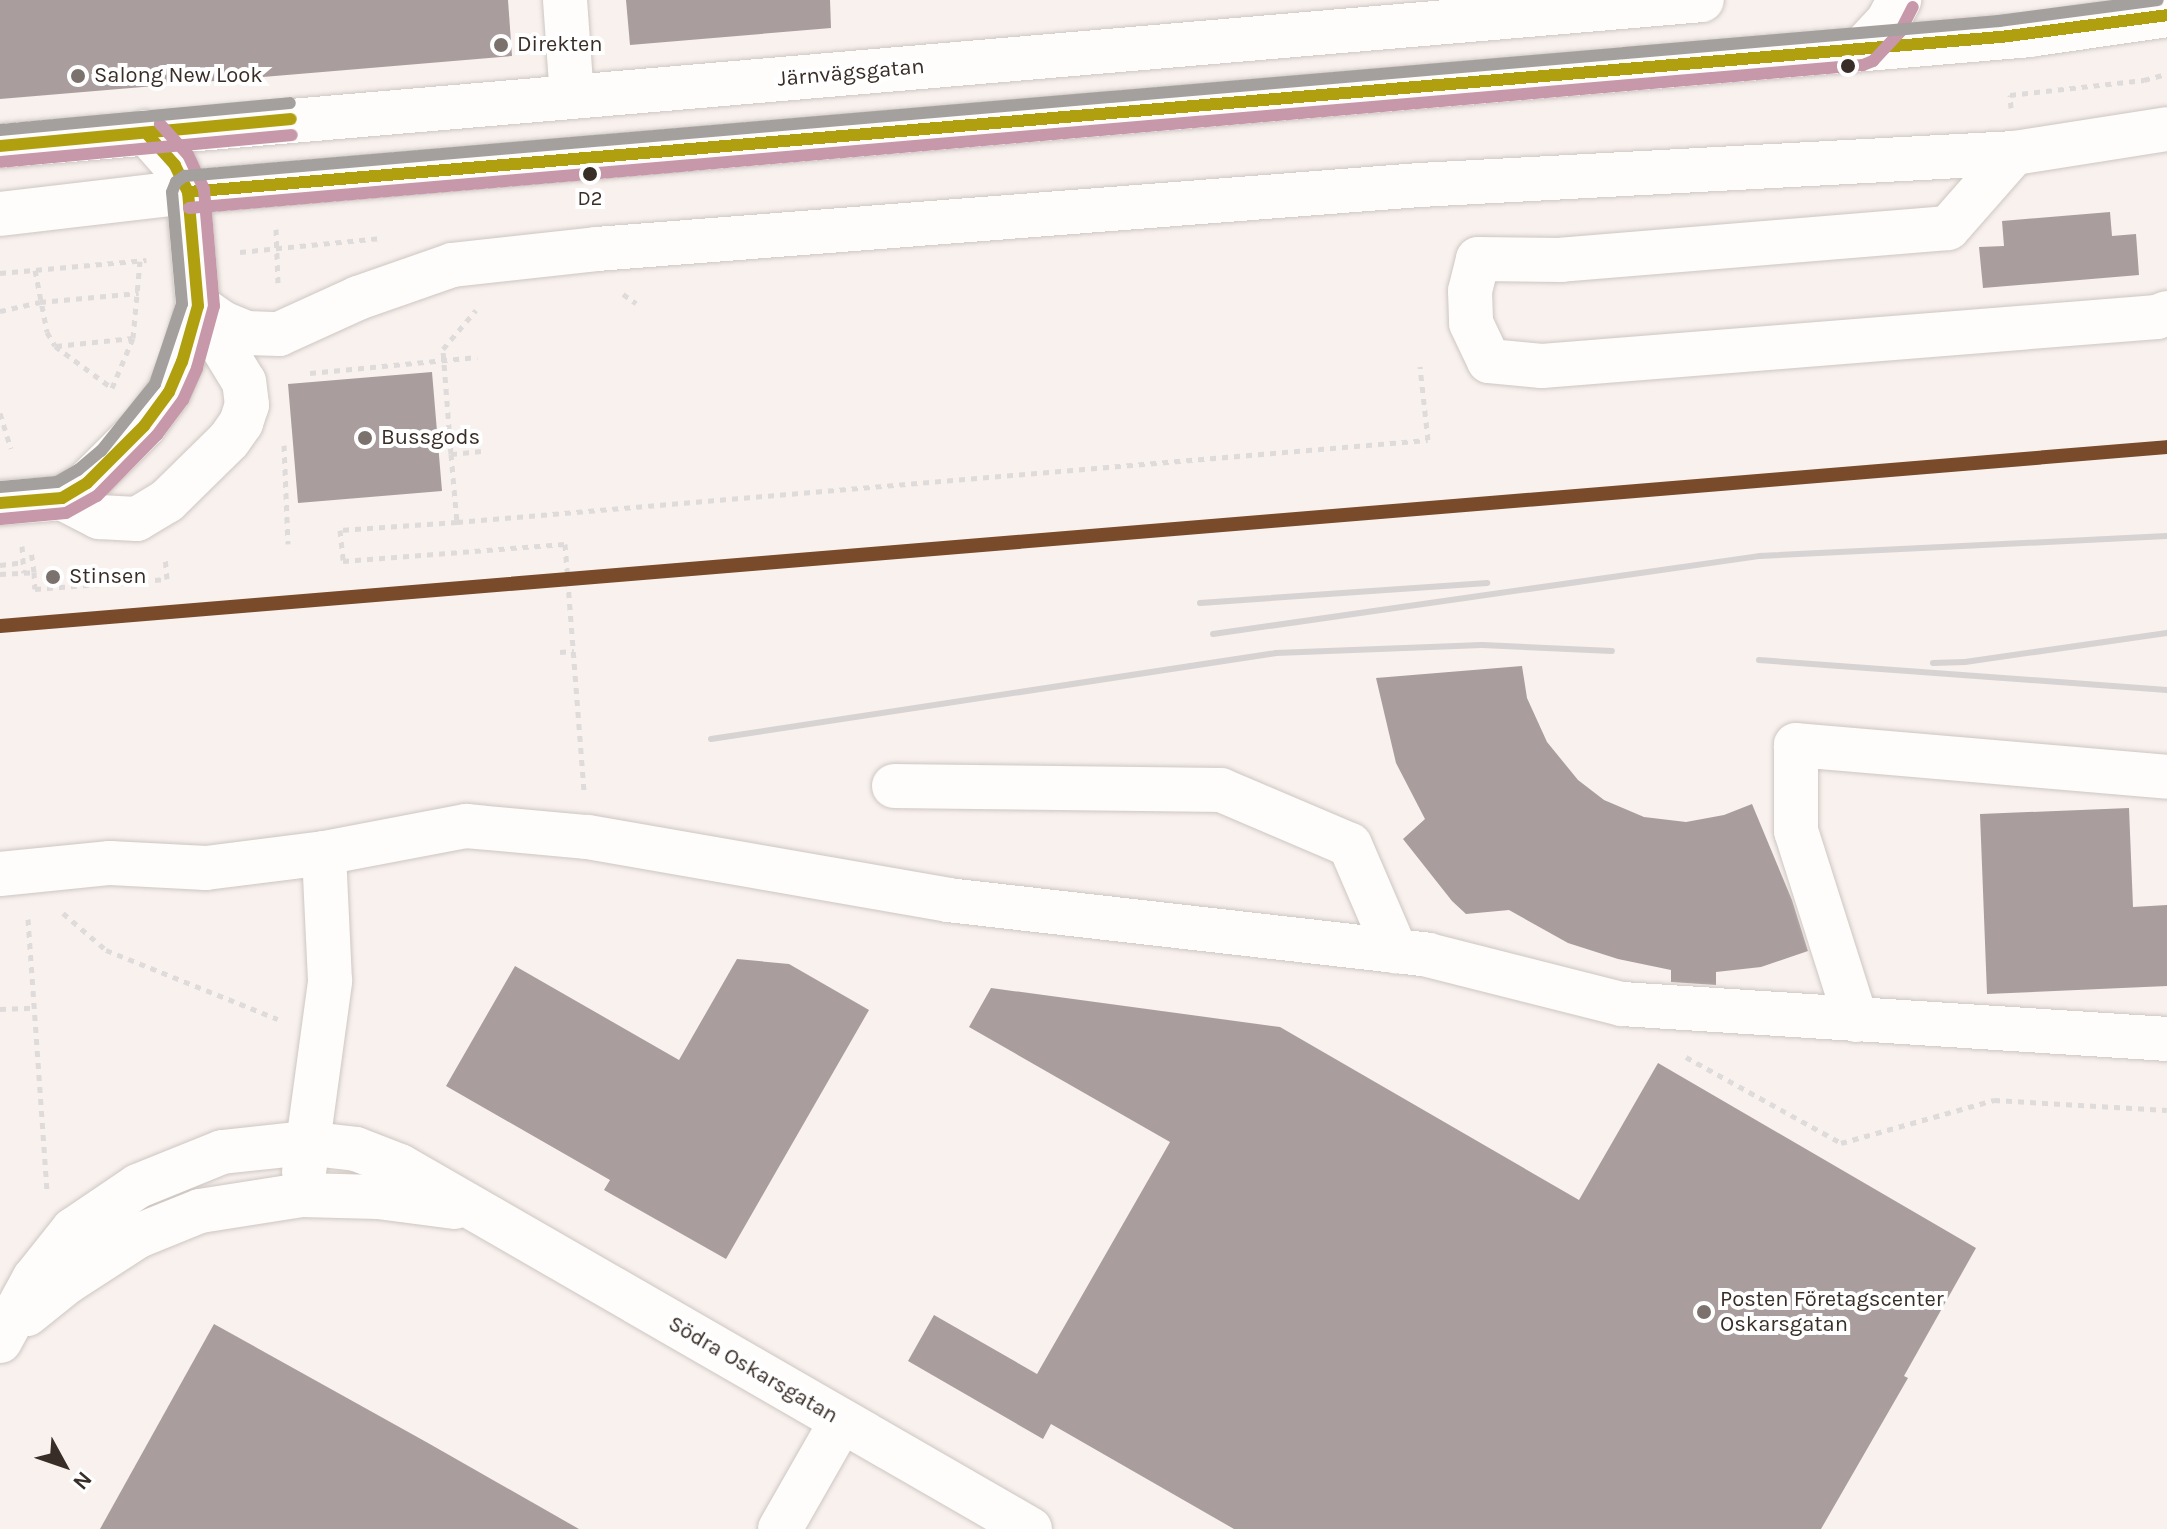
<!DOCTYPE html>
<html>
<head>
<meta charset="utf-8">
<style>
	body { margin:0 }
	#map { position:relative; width:2167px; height:1529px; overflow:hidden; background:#f8f1ee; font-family:Karla,sans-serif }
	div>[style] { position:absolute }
	.building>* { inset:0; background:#a99e9d }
	.path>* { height:5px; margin-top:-2.5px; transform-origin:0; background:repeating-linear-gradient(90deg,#dedbda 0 6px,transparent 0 12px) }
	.roads { filter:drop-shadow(0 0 2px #cec6c1) drop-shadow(0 0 2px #cec6c1) }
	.minor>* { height:44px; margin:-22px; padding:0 22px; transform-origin:22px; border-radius:22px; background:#fefdfc }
	.major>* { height:44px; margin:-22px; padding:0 22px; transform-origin:22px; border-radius:22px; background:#fefdfc }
	.rail>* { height:6px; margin:-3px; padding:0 3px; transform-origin:3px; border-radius:3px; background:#d6d3d2 }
	.bus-1>* { height:12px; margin:-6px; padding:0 6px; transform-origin:6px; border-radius:6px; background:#b0a010 }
	.bus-2>* { height:12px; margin:-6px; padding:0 6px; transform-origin:6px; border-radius:6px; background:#c798aa }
	.bus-3>* { height:12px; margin:-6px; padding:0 6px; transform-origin:6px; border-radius:6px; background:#a3a09e }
	.rail-1>* { height:14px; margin:-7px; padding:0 7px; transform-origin:7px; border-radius:7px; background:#7a4b2a }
	.dots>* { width:22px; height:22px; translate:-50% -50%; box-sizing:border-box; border:4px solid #fff; border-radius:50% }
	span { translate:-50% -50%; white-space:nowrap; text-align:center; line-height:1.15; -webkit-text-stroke:8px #fff; paint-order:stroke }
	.bus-label { font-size:20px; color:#392d27 }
	.poi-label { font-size:22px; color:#392d27 }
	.left { translate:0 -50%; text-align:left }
	.street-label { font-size:22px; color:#392d27 }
	.north { position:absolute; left:24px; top:1425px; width:80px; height:80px; -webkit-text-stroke:6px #fff; paint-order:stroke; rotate:130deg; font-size:22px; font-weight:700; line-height:32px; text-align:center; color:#392d27 }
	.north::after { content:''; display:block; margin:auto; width:28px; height:36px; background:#392d27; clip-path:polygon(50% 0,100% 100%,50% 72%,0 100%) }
</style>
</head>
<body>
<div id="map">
	<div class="building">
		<div style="clip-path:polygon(0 0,508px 0,512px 56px,0 99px)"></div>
		<div style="clip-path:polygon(626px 0,830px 0,831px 28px,630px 45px)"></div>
		<div style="clip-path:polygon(2110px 212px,2112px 236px,2136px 234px,2139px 275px,1983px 288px,1979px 247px,2004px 246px,2002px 221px)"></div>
		<div style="clip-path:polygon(432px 372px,442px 491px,298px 503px,288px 384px)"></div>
		<div style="clip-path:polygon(1522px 666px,1527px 698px,1547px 742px,1578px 780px,1604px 800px,1644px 817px,1686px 822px,1724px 815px,1752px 804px,1792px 900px,1808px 951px,1761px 967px,1716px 972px,1716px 985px,1671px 982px,1671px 970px,1618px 959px,1568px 943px,1509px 910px,1466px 914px,1452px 901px,1403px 839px,1425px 819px,1396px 763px,1376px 678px)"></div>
		<div style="clip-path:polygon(2129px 808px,2133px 907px,2167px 905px,2167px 986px,1987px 994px,1980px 814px)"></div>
		<div style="clip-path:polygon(737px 959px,789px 964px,869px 1010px,726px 1259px,604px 1190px,610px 1180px,446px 1086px,515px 966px,679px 1060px)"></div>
		<div style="clip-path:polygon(991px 988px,1280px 1027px,1579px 1200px,1658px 1063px,1976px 1248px,1904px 1376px,1908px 1378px,1821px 1529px,1234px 1529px,1051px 1424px,1043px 1439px,908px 1361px,934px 1315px,1037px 1374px,1170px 1142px,969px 1027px)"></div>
		<div style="clip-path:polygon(214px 1324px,428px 1443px,579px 1529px,100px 1529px)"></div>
	</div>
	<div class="path">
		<div style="left:2011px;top:108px;width:13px;rotate:-94deg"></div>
		<div style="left:2010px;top:95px;width:135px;rotate:-6.4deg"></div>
		<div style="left:2144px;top:80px;width:24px;rotate:-15deg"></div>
		<div style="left:276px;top:229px;width:54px;rotate:87.9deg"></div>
		<div style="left:240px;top:252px;width:142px;rotate:-5.7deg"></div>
		<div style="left:35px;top:270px;width:63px;rotate:79deg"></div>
		<div style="left:47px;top:332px;width:16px;rotate:60deg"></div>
		<div style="left:55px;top:346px;width:71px;rotate:36.4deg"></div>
		<div style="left:112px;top:388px;width:54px;rotate:-67.2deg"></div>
		<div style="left:133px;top:338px;width:77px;rotate:-84.8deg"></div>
		<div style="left:0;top:273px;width:147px;rotate:-5.1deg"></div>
		<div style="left:623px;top:294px;width:16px;rotate:35deg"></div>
		<div style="left:0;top:311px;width:41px;rotate:-12.7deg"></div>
		<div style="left:40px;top:302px;width:99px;rotate:-5.2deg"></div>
		<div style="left:56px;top:346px;width:77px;rotate:-5.9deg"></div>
		<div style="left:310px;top:373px;width:168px;rotate:-5.5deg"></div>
		<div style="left:0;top:413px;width:37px;rotate:73deg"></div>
		<div style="left:284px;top:445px;width:99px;rotate:87.7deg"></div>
		<div style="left:481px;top:451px;width:30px;rotate:174deg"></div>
		<div style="left:451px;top:454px;width:68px;rotate:85deg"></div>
		<div style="left:457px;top:522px;width:117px;rotate:176.1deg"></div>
		<div style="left:340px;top:530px;width:31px;rotate:84deg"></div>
		<div style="left:343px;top:561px;width:223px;rotate:-4.4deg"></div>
		<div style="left:565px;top:544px;width:249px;rotate:85.6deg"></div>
		<div style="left:451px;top:454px;width:105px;rotate:-94.4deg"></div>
		<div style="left:443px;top:349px;width:51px;rotate:-49.8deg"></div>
		<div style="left:457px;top:522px;width:974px;rotate:-4.83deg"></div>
		<div style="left:1428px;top:440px;width:74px;rotate:-96.2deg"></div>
		<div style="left:22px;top:546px;width:27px;rotate:86deg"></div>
		<div style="left:0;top:565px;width:23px;rotate:-7deg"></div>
		<div style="left:34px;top:572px;width:17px;rotate:87deg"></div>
		<div style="left:35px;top:589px;width:132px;rotate:-4.3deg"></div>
		<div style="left:167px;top:579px;width:22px;rotate:-95deg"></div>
		<div style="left:0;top:574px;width:34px;rotate:-3deg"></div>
		<div style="left:34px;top:572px;width:21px;rotate:-98deg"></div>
		<div style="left:560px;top:652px;width:14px;rotate:-4deg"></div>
		<div style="left:63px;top:913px;width:57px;rotate:40.7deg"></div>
		<div style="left:106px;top:950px;width:185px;rotate:21.9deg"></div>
		<div style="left:28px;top:919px;width:274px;rotate:86deg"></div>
		<div style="left:0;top:1009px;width:34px;rotate:-2deg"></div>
		<div style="left:1686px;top:1057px;width:177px;rotate:29deg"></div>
		<div style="left:1841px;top:1143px;width:159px;rotate:-15.7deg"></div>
		<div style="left:1994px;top:1100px;width:173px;rotate:3.3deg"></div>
	</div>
	<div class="roads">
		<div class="minor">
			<div style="left:565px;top:0;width:97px;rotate:85.9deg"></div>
			<div style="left:1862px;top:49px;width:38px;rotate:-47deg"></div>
			<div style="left:1888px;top:21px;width:24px;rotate:-62deg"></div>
			<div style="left:2014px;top:153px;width:100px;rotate:131.3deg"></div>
			<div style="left:1948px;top:228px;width:388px;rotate:175.3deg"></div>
			<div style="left:1561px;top:260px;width:83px;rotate:-179.3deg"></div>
			<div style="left:1478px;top:259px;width:33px;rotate:104deg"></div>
			<div style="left:1470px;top:291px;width:32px;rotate:88deg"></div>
			<div style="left:1471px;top:323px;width:42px;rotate:64.7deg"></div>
			<div style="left:1489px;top:361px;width:53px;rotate:5.4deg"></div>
			<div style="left:1542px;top:366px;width:617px;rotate:-4.56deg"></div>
			<div style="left:2157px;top:317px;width:11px;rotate:-22deg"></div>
			<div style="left:198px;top:306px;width:29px;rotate:35deg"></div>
			<div style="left:222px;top:323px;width:27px;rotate:22deg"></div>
			<div style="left:247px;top:333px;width:32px;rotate:2deg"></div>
			<div style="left:279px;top:334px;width:87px;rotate:-24.5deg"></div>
			<div style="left:358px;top:298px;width:100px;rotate:-19.3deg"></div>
			<div style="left:452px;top:265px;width:146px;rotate:-6.3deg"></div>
			<div style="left:597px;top:249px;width:825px;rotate:-4.45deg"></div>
			<div style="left:1420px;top:185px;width:595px;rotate:-3.08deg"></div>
			<div style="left:2014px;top:153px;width:155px;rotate:-8.9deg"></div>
			<div style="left:62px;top:498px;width:42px;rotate:27.2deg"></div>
			<div style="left:99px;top:517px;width:38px;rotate:3deg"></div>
			<div style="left:137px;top:519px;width:35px;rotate:-31deg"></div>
			<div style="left:167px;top:501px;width:87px;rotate:-44.5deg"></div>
			<div style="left:229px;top:440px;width:21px;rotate:-55deg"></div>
			<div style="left:241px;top:423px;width:19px;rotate:-72deg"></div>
			<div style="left:247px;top:405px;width:23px;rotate:-97deg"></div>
			<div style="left:244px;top:382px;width:84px;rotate:-121.4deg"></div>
			<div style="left:0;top:503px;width:62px;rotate:-4.6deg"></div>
			<div style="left:62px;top:498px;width:29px;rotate:-31deg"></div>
			<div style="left:87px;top:483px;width:81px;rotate:-45deg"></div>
			<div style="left:144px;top:426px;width:42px;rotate:-53.7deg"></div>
			<div style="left:169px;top:392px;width:33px;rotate:-67deg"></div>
			<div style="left:182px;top:362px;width:58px;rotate:-74.1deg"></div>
			<div style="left:198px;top:306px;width:114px;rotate:-95deg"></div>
			<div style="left:188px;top:192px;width:30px;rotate:-116deg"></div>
			<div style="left:175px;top:165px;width:44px;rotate:-131.3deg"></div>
			<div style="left:894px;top:786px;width:327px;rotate:0.7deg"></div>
			<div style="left:1221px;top:790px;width:140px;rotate:23.1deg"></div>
			<div style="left:1350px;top:845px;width:116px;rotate:66.7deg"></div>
			<div style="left:0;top:874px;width:111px;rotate:-5.7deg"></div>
			<div style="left:110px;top:863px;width:96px;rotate:3deg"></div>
			<div style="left:206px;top:868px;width:119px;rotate:-7.2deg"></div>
			<div style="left:324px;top:853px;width:145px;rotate:-10.8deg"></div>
			<div style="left:466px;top:826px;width:122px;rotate:5.2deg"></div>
			<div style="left:588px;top:837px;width:365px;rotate:9.9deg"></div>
			<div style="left:948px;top:900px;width:483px;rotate:6.5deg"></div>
			<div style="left:1428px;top:955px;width:200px;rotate:14.2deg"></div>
			<div style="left:1622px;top:1004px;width:546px;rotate:3.67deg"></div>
			<div style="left:1856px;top:1020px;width:198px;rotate:-107.6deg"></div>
			<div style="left:1796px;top:831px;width:86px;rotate:-90deg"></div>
			<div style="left:1796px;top:745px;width:372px;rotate:4.9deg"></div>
			<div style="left:304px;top:1172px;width:193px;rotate:-82.2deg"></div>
			<div style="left:330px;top:981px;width:128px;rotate:-92.7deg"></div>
			<div style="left:27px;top:1314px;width:51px;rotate:-38.7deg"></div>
			<div style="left:67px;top:1282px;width:85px;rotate:-32.9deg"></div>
			<div style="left:138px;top:1236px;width:67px;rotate:-22deg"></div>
			<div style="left:200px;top:1211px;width:103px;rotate:-8.9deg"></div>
			<div style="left:302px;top:1195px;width:76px;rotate:1.5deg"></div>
			<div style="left:378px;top:1197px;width:77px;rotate:7.5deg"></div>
			<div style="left:0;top:1341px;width:71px;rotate:-61.3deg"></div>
			<div style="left:34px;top:1279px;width:63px;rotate:-51.5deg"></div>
			<div style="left:73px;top:1230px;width:78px;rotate:-34.1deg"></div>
			<div style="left:138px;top:1186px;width:91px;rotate:-22deg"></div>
			<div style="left:222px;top:1152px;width:83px;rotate:-6.2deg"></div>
			<div style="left:305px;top:1143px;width:51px;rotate:6.7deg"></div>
			<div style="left:356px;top:1149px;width:47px;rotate:21.1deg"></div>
			<div style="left:400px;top:1166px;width:727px;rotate:29.95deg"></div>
			<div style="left:780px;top:1529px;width:123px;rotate:-60.3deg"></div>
		</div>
		<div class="major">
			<div style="left:0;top:146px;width:1708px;rotate:-4.9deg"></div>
			<div style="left:0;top:214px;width:189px;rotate:-6.7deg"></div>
			<div style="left:188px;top:192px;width:1848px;rotate:-4.87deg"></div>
			<div style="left:2029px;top:35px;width:139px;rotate:-8.2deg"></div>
		</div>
	</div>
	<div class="rail">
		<div style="left:1200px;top:603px;width:288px;rotate:-4deg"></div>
		<div style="left:1213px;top:634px;width:553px;rotate:-8.12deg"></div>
		<div style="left:1760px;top:556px;width:407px;rotate:-2.8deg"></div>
		<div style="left:1759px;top:660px;width:409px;rotate:4.2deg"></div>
		<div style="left:1933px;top:663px;width:32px;rotate:-2deg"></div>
		<div style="left:1965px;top:662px;width:204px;rotate:-8.2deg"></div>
		<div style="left:711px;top:739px;width:572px;rotate:-8.65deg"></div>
		<div style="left:1276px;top:653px;width:206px;rotate:-2.2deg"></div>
		<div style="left:1482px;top:645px;width:130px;rotate:2.6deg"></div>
	</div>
	<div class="bus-1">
		<div style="left:0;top:146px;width:292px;rotate:-5.3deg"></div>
		<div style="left:188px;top:192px;width:1820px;rotate:-4.89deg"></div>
		<div style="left:2001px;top:37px;width:167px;rotate:-7.5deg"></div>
		<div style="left:0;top:503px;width:62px;rotate:-4.6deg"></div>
		<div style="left:62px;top:498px;width:29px;rotate:-31deg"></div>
		<div style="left:87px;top:483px;width:81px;rotate:-45deg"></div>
		<div style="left:144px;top:426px;width:42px;rotate:-53.7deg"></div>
		<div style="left:169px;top:392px;width:33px;rotate:-67deg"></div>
		<div style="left:182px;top:362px;width:58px;rotate:-74.1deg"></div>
		<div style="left:198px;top:306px;width:114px;rotate:-95deg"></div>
		<div style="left:188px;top:192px;width:30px;rotate:-116deg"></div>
		<div style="left:175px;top:165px;width:40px;rotate:-132deg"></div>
	</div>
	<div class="bus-2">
		<div style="left:1px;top:162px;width:292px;rotate:-5.3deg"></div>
		<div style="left:189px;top:208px;width:1680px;rotate:-4.88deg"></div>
		<div style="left:1863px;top:65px;width:11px;rotate:-22deg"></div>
		<div style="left:1873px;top:61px;width:40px;rotate:-47deg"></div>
		<div style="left:1900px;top:32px;width:28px;rotate:-63deg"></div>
		<div style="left:1px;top:519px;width:65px;rotate:-5.3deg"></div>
		<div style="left:66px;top:513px;width:35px;rotate:-29deg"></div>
		<div style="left:97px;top:496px;width:86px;rotate:-45.5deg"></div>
		<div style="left:157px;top:435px;width:44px;rotate:-53.4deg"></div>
		<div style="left:183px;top:400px;width:35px;rotate:-66deg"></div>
		<div style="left:197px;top:368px;width:64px;rotate:-74.7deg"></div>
		<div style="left:214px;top:306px;width:117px;rotate:-94.9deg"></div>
		<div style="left:204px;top:189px;width:38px;rotate:-115deg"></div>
		<div style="left:188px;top:155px;width:42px;rotate:-132.1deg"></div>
	</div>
	<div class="bus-3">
		<div style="left:0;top:130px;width:291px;rotate:-5.3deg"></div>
		<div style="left:0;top:487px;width:57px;rotate:-5deg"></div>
		<div style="left:57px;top:482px;width:24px;rotate:-30deg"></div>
		<div style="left:78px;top:470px;width:30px;rotate:-40deg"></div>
		<div style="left:101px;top:451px;width:86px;rotate:-51.1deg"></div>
		<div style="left:155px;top:384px;width:84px;rotate:-71.4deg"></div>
		<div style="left:182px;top:304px;width:112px;rotate:-95.1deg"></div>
		<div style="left:172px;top:192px;width:11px;rotate:-68deg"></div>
		<div style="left:176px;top:182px;width:11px;rotate:-34deg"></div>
		<div style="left:185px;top:176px;width:1821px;rotate:-4.88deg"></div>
		<div style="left:1999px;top:21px;width:160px;rotate:-7.5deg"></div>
	</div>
	<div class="rail-1">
		<div style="left:0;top:626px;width:2174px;rotate:-4.72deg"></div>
	</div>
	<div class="dots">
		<div style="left:501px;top:45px;background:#7c726d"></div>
		<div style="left:1848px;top:66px;background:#392d27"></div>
		<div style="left:78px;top:76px;background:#7c726d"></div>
		<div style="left:590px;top:174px;background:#392d27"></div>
		<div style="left:365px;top:438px;background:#7c726d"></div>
		<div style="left:53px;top:577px;background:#7c726d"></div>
		<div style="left:1704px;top:1312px;background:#7c726d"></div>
	</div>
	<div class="bus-label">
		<span style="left:590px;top:198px">D2</span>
	</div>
	<div class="poi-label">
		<span class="left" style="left:517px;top:45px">Direkten</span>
		<span class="left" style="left:94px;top:76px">Salong New Look</span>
		<span class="left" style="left:381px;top:438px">Bussgods</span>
		<span class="left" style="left:69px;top:577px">Stinsen</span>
		<span class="left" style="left:1720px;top:1312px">Posten Företagscenter<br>Oskarsgatan</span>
	</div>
	<div class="street-label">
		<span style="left:851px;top:73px;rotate:-5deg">Järnvägsgatan</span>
		<span style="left:753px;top:1370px;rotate:30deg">Södra Oskarsgatan</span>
	</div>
	<div class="north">N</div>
</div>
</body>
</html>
